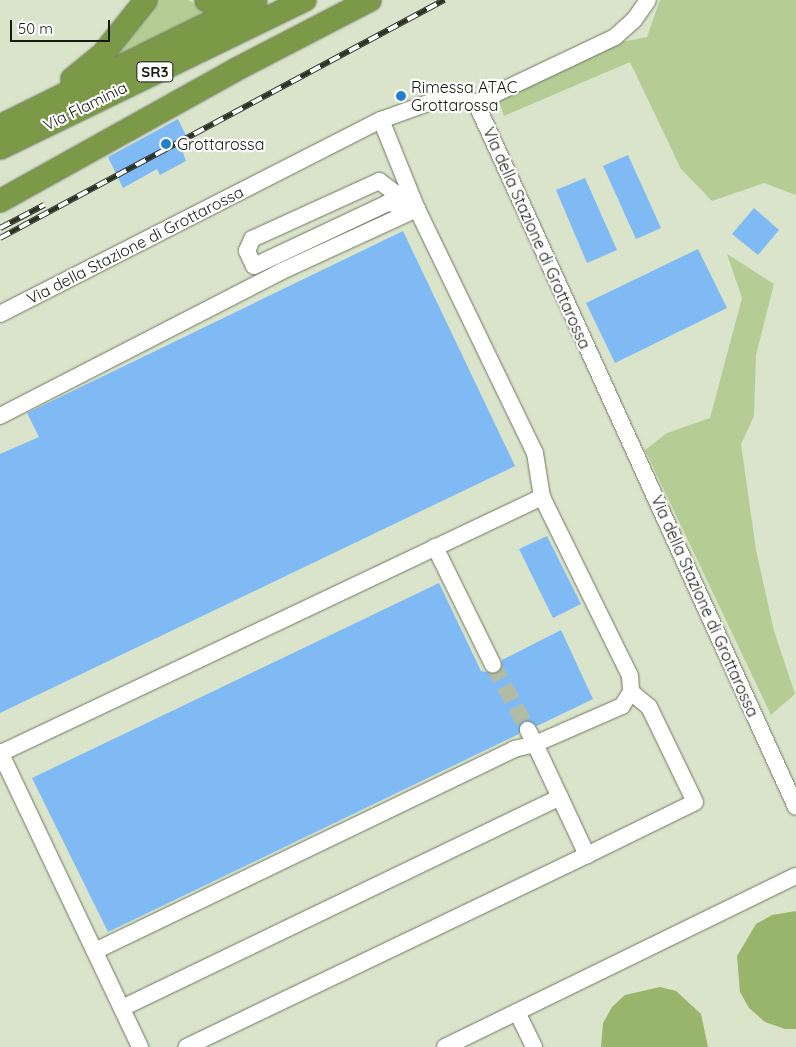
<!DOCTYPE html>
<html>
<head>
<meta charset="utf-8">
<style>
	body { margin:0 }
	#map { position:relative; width:796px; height:1047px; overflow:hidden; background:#d9e4ca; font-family:Quicksand,sans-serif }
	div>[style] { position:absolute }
	.green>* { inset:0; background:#b6cc95 }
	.water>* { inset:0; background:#98b56b }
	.building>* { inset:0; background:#7fbaf5 }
	.minor-tunnel>* { height:16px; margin-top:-8px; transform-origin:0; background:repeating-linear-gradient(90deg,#b2bca5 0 16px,transparent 0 24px) }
	.roads { filter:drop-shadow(0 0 1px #6e7760) drop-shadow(0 0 1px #6e7760) }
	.minor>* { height:16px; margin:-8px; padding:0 8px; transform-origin:8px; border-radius:8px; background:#fff }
	.highway>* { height:22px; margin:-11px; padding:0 11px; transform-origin:11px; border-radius:11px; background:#7c9948 }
	.rail>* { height:5.5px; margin-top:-2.75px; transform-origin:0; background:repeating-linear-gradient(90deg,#fff 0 11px,#2d3227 0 22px); box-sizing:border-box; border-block:1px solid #2d3227 }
	.dots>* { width:14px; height:14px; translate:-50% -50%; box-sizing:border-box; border:2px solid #fff; border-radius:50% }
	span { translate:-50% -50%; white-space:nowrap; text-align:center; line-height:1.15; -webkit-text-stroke:4.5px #fff; paint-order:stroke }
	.shield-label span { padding:1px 4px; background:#fff; border:1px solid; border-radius:4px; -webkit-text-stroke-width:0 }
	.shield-label { font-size:15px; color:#171b12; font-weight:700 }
	.poi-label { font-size:16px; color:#171b12 }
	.left { translate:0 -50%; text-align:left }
	.street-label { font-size:16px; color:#171b12 }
	.scale { position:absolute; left:10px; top:20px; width:100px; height:22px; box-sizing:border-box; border:2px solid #171b12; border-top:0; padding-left:6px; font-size:15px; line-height:18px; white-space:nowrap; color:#171b12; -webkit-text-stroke:4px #fff; paint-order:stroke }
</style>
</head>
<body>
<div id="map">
	<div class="green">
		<div style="clip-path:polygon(155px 0,188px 0,211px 12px,118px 62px,115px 57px)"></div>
		<div style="clip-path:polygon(660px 0,796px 0,796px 195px,764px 183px,712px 201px,681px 169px,630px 62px,504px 116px,498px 99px,617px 43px,647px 37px)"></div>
		<div style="clip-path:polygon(727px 254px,774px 284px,756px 355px,754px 416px,741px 444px,756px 550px,774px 631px,795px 694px,771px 715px,645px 450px,667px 433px,710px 418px,742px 298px)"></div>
	</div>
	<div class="water">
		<div style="clip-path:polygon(796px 911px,796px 1029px,785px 1029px,765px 1022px,749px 1008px,740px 992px,737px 956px,756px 924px,772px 915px)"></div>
		<div style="clip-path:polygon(660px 987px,676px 991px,701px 1014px,708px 1047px,601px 1047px,603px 1023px,612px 1007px,625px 995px)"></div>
	</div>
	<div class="building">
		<div style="clip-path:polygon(178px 119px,192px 148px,183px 153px,186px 161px,160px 175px,157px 169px,123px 188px,108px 157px)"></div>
		<div style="clip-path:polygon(628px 155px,661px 228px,636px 239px,603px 166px)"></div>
		<div style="clip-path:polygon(585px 178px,617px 250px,587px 263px,556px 190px)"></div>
		<div style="clip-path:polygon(754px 208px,779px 230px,758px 255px,732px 234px)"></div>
		<div style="clip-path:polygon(403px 231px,515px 466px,0 713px,0 454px,39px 437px,27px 413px)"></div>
		<div style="clip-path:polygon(698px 249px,727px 308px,615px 363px,586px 303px)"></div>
		<div style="clip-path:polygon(547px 536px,581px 604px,553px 618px,519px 549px)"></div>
		<div style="clip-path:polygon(439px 583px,481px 671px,498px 674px,502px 660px,561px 630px,593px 699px,537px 726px,524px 721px,519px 734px,108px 932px,32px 778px)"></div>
	</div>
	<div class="minor-tunnel">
		<div style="left:493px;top:665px;width:74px;rotate:61.7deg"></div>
	</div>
	<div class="roads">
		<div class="minor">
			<div style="left:476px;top:103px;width:154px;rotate:-25.4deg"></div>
			<div style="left:615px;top:37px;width:25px;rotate:-42deg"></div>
			<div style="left:634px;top:20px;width:24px;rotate:-55deg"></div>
			<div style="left:381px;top:120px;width:96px;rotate:68deg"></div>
			<div style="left:417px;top:209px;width:271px;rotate:64.2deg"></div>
			<div style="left:535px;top:453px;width:45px;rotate:81deg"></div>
			<div style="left:379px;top:181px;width:47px;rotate:36.4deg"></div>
			<div style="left:417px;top:209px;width:30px;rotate:-168deg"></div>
			<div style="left:388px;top:203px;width:148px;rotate:154.8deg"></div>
			<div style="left:254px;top:266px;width:17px;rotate:-115deg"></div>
			<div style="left:247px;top:251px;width:13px;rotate:-67deg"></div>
			<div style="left:252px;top:239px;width:140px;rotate:-24.5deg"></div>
			<div style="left:0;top:314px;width:428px;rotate:-27deg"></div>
			<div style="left:381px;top:120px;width:73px;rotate:-19.9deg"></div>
			<div style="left:450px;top:95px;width:27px;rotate:17deg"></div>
			<div style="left:476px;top:103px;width:773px;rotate:65.56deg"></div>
			<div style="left:0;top:416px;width:317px;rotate:-27.2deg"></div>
			<div style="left:282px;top:271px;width:149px;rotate:-24.7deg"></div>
			<div style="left:435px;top:547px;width:131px;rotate:63.8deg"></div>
			<div style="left:0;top:752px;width:327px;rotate:64.6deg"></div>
			<div style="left:1px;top:753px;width:599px;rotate:-25.32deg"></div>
			<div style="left:542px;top:497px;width:199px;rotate:63.8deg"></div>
			<div style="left:630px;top:676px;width:16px;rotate:86deg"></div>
			<div style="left:631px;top:692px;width:17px;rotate:123deg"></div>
			<div style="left:622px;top:706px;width:95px;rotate:156.4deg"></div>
			<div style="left:535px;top:744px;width:123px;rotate:64.9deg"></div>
			<div style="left:587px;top:855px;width:444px;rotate:154.4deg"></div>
			<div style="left:587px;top:855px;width:120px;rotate:-26.1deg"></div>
			<div style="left:695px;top:802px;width:106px;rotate:-115.8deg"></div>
			<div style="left:649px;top:707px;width:23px;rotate:-140deg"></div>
			<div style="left:95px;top:951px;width:465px;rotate:-25.7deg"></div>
			<div style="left:514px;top:749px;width:22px;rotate:-13deg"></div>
			<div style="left:535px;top:744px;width:16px;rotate:-117deg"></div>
			<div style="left:122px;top:1008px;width:486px;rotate:-25.7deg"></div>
			<div style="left:517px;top:1012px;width:39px;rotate:64deg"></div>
			<div style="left:445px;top:1047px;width:390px;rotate:-26deg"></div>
		</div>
		<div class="highway">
			<div style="left:206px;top:0;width:15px;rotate:16deg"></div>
			<div style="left:220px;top:4px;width:22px;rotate:-10deg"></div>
			<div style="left:72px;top:79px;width:38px;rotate:-39deg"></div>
			<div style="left:102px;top:55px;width:70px;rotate:-51.3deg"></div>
			<div style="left:0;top:126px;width:285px;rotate:-26.2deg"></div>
			<div style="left:0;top:148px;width:339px;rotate:-25.9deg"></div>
			<div style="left:0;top:201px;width:269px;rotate:-29.1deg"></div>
			<div style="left:235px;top:70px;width:152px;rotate:-27.4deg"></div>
		</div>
	</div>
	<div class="rail">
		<div style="left:0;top:228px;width:50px;rotate:-27.6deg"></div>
		<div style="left:0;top:238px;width:504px;rotate:-28.19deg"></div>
	</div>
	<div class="dots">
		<div style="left:401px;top:96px;background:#2480cd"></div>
		<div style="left:166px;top:144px;background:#2480cd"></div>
	</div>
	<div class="shield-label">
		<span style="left:155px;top:72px">SR3</span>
	</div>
	<div class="poi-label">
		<span class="left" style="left:411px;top:96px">Rimessa ATAC<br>Grottarossa</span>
		<span class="left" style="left:177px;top:144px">Grottarossa</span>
	</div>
	<div class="street-label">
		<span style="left:85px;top:106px;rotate:-26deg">Via Flaminia</span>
		<span style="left:537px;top:238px;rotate:66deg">Via della Stazione di Grottarossa</span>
		<span style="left:135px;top:245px;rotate:-27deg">Via della Stazione di Grottarossa</span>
		<span style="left:705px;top:606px;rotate:66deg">Via della Stazione di Grottarossa</span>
	</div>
	<div class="scale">50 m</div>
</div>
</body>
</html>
